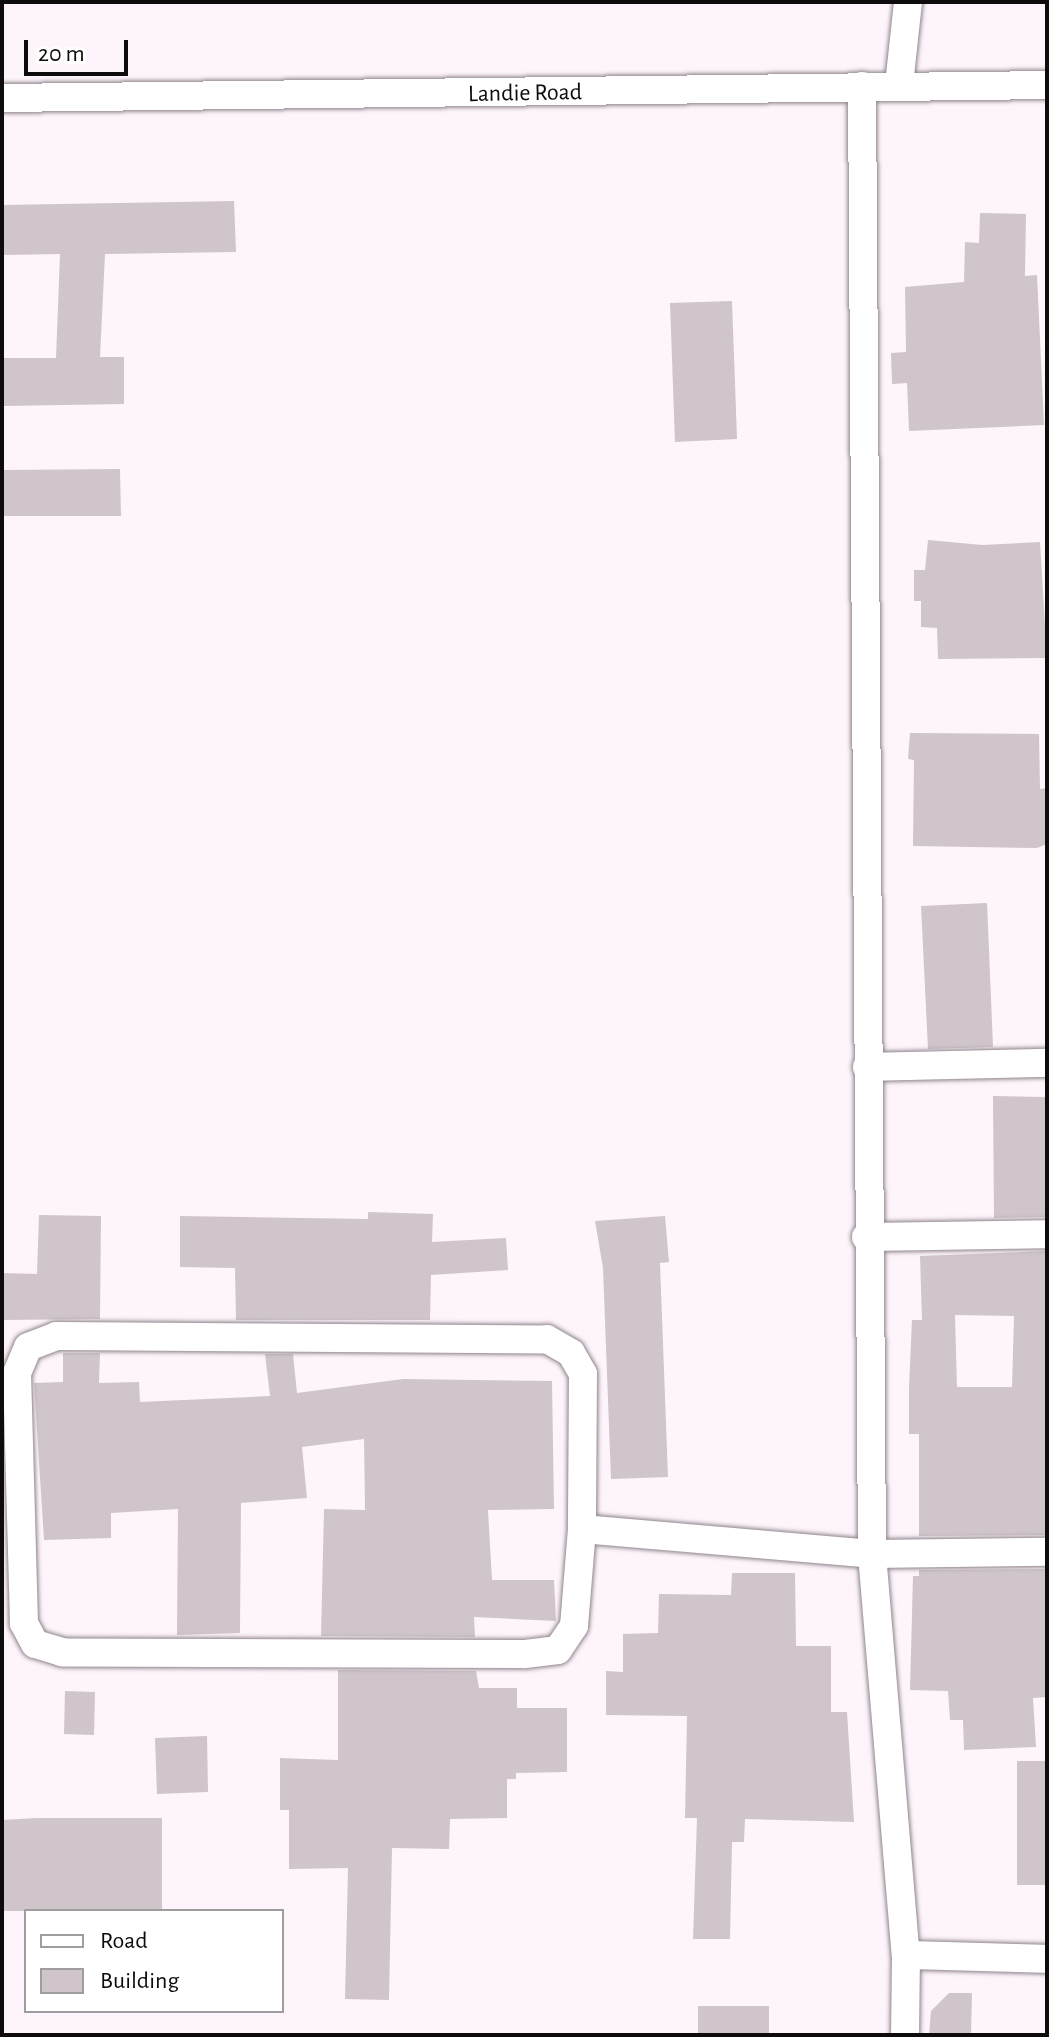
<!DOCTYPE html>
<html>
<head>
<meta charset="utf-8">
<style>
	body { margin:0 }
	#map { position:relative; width:1049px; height:2037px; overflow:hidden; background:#fef4fb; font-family:"Alegreya Sans",sans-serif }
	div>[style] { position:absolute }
	.building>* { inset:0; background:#cfc5cb }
	.roads { filter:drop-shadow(0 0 2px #8f858c) drop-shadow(0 0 2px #8f858c) }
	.street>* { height:28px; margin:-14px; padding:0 14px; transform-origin:14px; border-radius:14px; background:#fff }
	span { translate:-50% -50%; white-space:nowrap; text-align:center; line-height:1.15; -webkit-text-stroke:6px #fff; paint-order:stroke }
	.street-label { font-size:24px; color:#0e0b0d }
	.frame { position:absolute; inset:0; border:4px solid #0e0b0d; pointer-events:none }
	.legend { position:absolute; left:24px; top:1909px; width:260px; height:104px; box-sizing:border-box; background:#fff; border:2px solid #9f9d9e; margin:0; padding:10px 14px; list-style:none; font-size:24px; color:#0e0b0d }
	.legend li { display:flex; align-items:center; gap:16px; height:40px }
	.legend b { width:40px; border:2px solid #9f9d9e }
	.scale { position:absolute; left:24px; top:40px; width:104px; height:36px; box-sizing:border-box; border:4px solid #0e0b0d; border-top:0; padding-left:10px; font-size:24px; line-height:28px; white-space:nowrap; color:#0e0b0d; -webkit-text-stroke:6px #fff; paint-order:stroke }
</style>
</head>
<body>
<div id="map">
	<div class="building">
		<div style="clip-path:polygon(234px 201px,236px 252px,105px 254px,100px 357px,124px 357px,124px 404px,2px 406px,2px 358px,56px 358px,60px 254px,2px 255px,2px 205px)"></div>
		<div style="clip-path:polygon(980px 213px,1026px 214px,1025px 276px,1037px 275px,1044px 425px,909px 431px,907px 383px,892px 384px,891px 353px,906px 352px,905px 287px,964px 282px,965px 242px,979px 243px)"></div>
		<div style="clip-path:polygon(732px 301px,737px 439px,675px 442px,670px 303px)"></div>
		<div style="clip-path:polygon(120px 469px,121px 516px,2px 516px,2px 470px)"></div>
		<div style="clip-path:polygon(928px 540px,982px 545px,1040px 542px,1047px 658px,938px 659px,937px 628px,921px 627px,921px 601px,914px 601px,914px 570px,925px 570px)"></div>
		<div style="clip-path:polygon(910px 733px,1039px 734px,1040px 789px,1047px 788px,1047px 844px,1037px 848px,913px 846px,914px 760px,908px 759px)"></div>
		<div style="clip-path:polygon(987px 903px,993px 1047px,928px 1049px,921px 906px)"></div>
		<div style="clip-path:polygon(993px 1096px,1047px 1097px,1047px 1217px,994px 1218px)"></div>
		<div style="clip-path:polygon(368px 1212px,433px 1214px,432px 1242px,506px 1238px,508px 1270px,431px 1275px,430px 1320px,236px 1320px,235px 1268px,180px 1267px,180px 1216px,368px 1219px)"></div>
		<div style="clip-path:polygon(39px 1215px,101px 1216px,100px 1319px,2px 1320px,2px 1273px,37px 1274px)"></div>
		<div style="clip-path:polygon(665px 1216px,669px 1262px,660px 1263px,668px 1477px,611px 1479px,603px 1268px,595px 1221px)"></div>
		<div style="clip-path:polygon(evenodd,1047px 1251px,1047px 1535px,919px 1536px,919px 1434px,909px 1434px,909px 1387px,912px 1320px,922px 1320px,920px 1256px,1047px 1251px,955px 1315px,1014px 1316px,1012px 1387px,957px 1387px,955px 1315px)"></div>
		<div style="clip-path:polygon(63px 1353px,100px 1353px,99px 1383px,139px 1382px,140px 1402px,270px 1396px,265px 1354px,293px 1354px,297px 1393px,403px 1379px,552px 1381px,554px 1509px,488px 1510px,492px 1580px,554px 1580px,556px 1621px,474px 1617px,475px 1637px,321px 1636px,324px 1509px,365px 1510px,364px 1439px,302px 1447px,307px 1498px,241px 1503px,240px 1633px,177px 1635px,178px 1509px,111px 1513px,111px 1538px,44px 1540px,34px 1383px,63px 1382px)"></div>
		<div style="clip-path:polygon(1047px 1569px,1047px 1697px,1033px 1698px,1036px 1747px,964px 1750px,963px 1720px,950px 1720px,948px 1691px,910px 1690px,913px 1576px,919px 1576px,919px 1570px)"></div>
		<div style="clip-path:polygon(732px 1573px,795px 1573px,796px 1646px,831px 1646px,831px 1712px,847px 1712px,854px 1822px,745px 1819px,744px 1842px,732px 1842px,730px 1939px,693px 1939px,697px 1818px,685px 1818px,687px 1716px,606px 1715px,606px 1671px,623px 1672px,623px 1634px,658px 1633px,659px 1594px,731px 1595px)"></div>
		<div style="clip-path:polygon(338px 1670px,476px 1671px,479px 1688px,517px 1688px,517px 1708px,567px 1708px,567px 1772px,516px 1773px,516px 1779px,507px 1779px,507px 1818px,450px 1819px,449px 1849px,392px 1848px,389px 2000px,345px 1999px,348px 1868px,289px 1869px,289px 1810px,280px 1810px,280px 1758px,338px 1760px)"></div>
		<div style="clip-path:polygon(65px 1691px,95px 1692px,94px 1735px,64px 1734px)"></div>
		<div style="clip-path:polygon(207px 1736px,208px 1792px,157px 1794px,155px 1738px)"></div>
		<div style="clip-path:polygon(1017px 1761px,1047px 1761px,1047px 1885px,1017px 1885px)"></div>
		<div style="clip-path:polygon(36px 1818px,162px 1818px,162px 1911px,2px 1911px,2px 1820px)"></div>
		<div style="clip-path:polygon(949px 1993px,972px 1993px,971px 2035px,929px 2035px,931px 2011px)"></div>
		<div style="clip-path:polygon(698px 2006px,769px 2006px,769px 2035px,698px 2035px)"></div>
	</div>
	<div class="roads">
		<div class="street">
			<div style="left:899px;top:85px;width:83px;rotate:-83.8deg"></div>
			<div style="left:862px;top:86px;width:1468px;rotate:89.61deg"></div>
			<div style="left:872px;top:1554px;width:402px;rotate:85.2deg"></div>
			<div style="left:906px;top:1955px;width:80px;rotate:90.7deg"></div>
			<div style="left:2px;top:98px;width:1045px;rotate:-0.71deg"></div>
			<div style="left:867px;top:1067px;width:180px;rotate:-1.3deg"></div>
			<div style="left:866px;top:1237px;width:181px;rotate:-0.9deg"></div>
			<div style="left:56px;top:1336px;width:491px;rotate:0.4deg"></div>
			<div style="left:547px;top:1339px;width:28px;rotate:30deg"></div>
			<div style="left:571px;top:1353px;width:24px;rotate:60deg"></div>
			<div style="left:583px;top:1374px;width:155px;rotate:90.4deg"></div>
			<div style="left:582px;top:1529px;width:97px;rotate:94.7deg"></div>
			<div style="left:574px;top:1626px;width:29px;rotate:124deg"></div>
			<div style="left:558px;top:1650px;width:35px;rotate:173deg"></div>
			<div style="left:523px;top:1654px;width:461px;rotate:-179.8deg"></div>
			<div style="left:62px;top:1652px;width:28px;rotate:-163deg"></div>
			<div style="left:35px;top:1644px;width:24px;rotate:-118deg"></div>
			<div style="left:24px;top:1623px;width:250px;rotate:-91.6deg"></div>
			<div style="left:17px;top:1373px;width:28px;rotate:-67deg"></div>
			<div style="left:28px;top:1347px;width:30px;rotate:-21deg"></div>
			<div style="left:582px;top:1529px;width:291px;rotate:4.9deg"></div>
			<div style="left:872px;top:1554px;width:175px;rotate:-0.7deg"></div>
			<div style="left:906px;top:1955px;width:141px;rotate:1.6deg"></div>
		</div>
	</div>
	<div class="street-label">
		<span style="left:525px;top:94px;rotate:-1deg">Landie Road</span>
	</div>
	<div class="frame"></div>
	<ul class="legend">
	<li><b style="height:10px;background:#fff"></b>Road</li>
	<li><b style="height:22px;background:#cfc5cb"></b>Building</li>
	</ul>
	<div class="scale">20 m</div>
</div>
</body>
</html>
